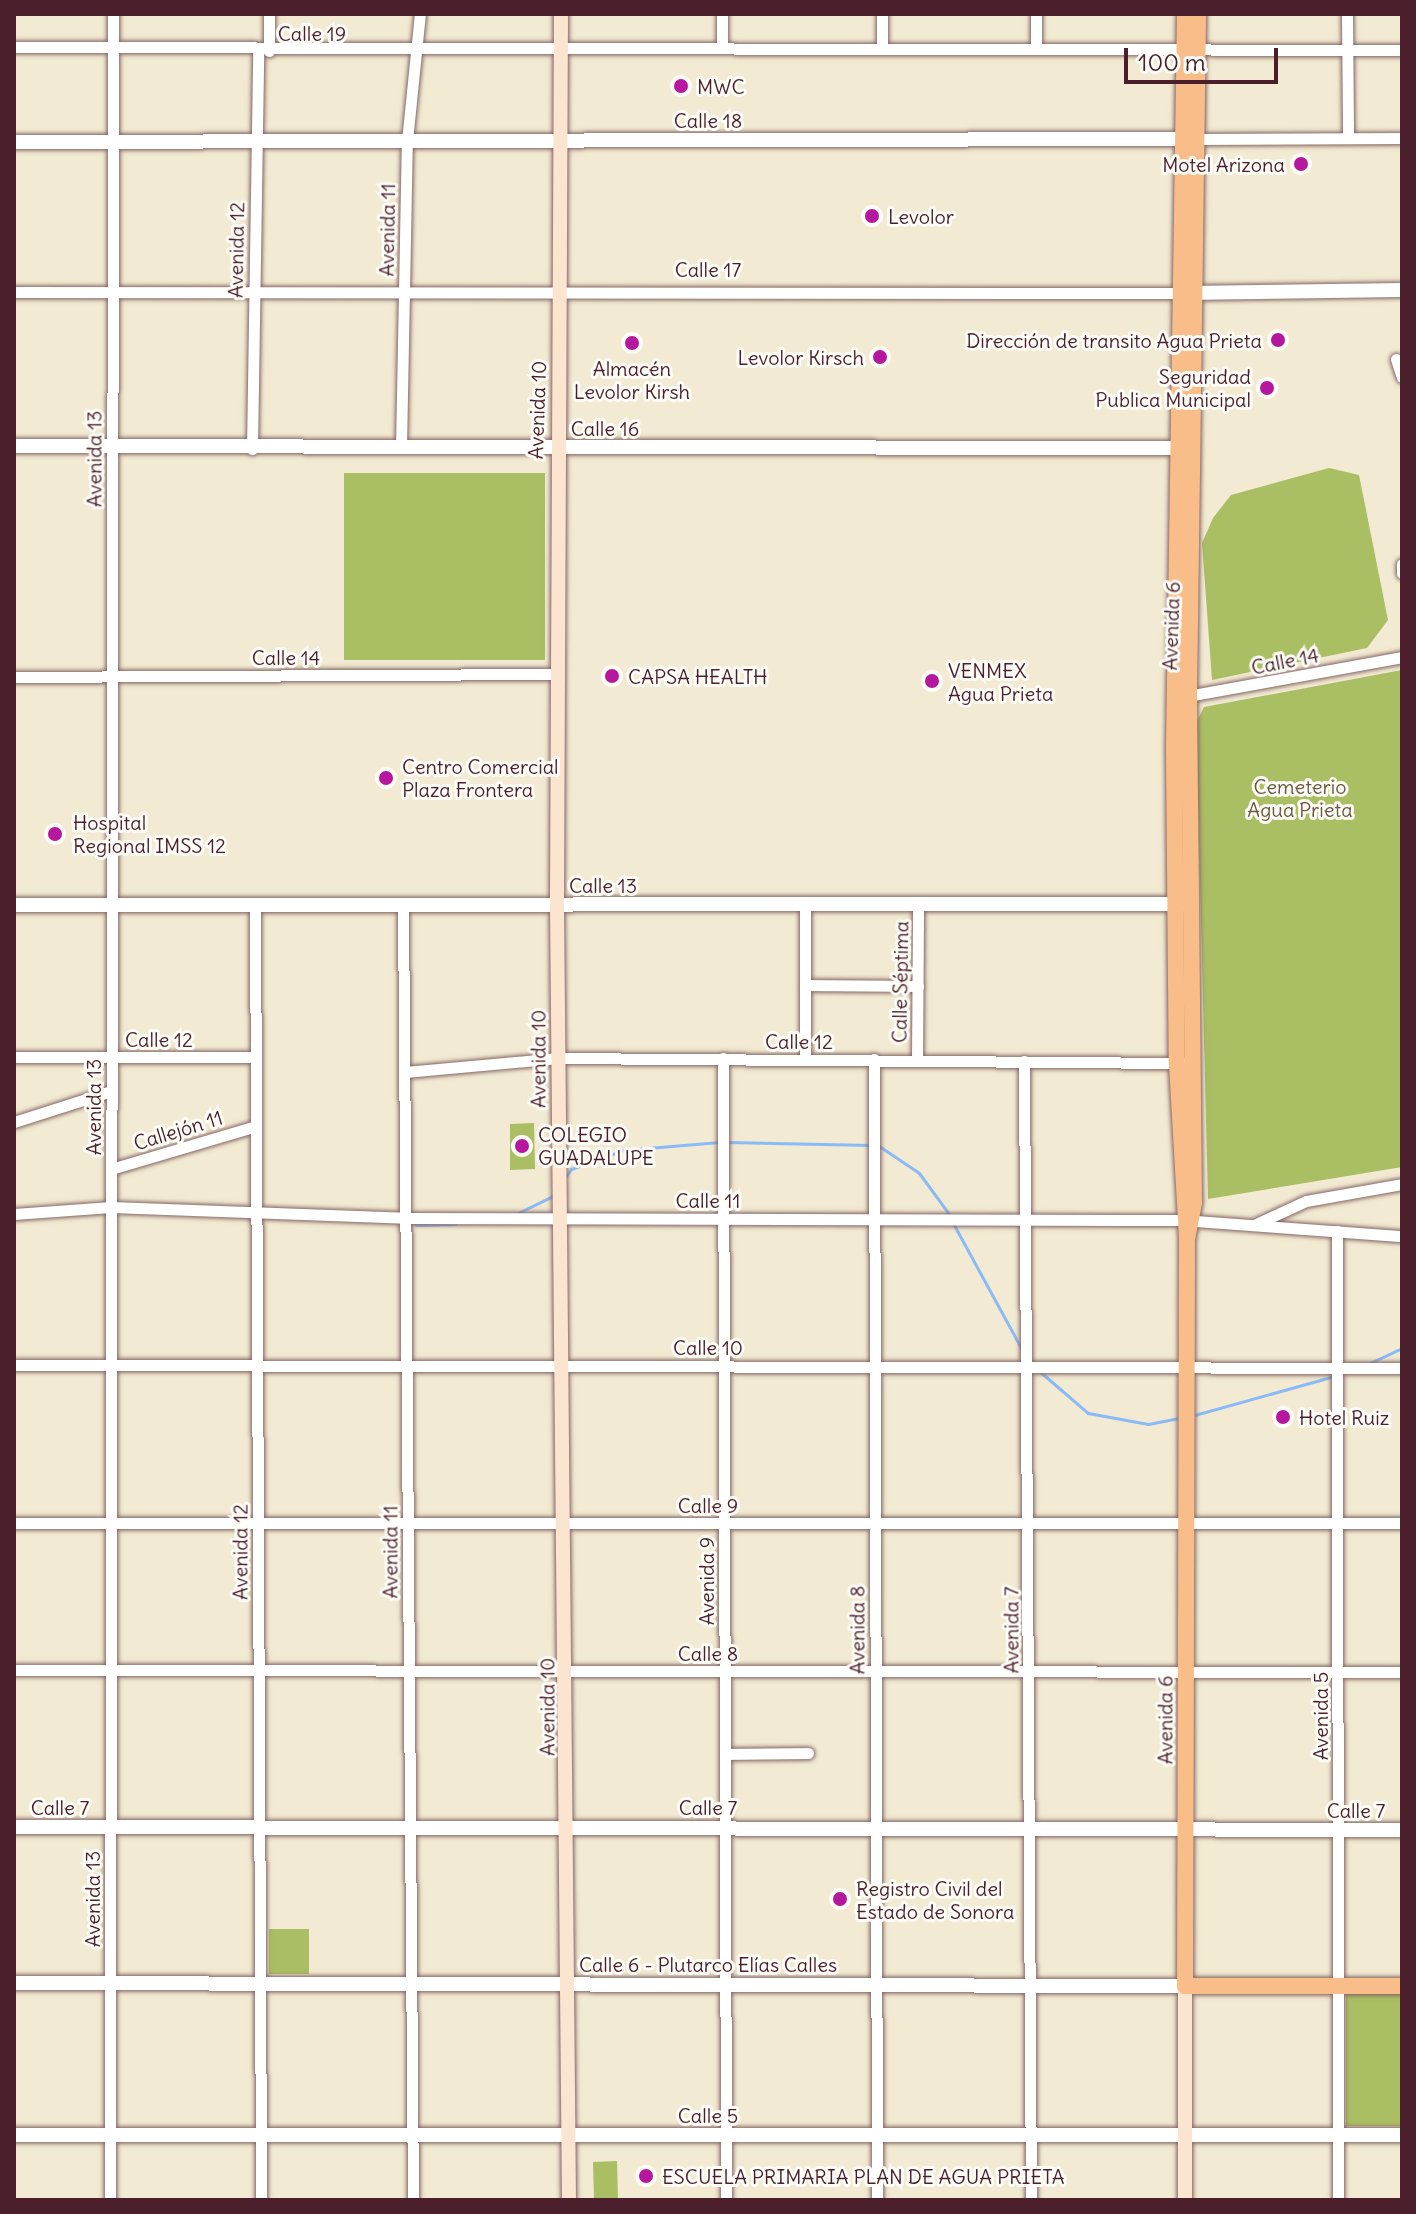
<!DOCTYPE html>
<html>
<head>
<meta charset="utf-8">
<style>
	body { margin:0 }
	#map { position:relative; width:1416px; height:2214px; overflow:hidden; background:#f2ead2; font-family:Delius,sans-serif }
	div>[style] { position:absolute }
	.green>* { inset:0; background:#aabe63 }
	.stream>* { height:3px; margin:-1.5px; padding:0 1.5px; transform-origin:1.5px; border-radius:1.5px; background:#8abbf6 }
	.roads { filter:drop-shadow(0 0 2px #856665) drop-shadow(0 0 2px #856665) }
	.minor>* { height:11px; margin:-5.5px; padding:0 5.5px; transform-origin:5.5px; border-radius:5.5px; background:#fff }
	.tertiary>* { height:14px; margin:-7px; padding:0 7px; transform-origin:7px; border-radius:7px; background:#fff }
	.secondary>* { height:14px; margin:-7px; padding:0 7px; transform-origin:7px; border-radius:7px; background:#fce5d0 }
	.primary>* { height:16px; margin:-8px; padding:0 8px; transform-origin:8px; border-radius:8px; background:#f8bd89 }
	.dots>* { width:22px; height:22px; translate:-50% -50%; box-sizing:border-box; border:4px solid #fdfcf7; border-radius:50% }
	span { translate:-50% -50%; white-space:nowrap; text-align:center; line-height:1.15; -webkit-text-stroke:6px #fdfcf7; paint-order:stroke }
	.street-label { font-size:20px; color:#4a1f2b }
	.poi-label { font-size:20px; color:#4a1f2b }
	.left { translate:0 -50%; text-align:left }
	.right { translate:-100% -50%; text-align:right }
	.park-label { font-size:20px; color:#6c573f }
	.frame { position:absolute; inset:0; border:16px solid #4a1f2b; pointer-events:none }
	.scale { position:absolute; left:1124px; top:48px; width:154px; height:36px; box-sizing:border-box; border:4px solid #4a1f2b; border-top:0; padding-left:10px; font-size:24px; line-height:28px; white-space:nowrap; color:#4a1f2b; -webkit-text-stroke:6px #fdfcf7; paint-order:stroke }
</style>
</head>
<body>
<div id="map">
	<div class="green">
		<div style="clip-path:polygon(1329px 468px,1359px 475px,1388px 620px,1367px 648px,1212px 680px,1202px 543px,1213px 518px,1231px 495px)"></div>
		<div style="clip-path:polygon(344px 473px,545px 473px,545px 660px,344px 660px)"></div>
		<div style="clip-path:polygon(1402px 670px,1402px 1167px,1208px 1199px,1196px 723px,1204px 707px)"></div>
		<div style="clip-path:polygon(534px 1123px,535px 1169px,510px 1170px,510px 1124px)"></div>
		<div style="clip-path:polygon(269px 1929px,309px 1929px,309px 1974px,269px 1974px)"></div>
		<div style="clip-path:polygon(1346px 1994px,1402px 1994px,1402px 2126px,1346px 2126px)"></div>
		<div style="clip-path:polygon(617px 2161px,618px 2200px,594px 2200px,593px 2162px)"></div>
	</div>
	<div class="stream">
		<div style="left:727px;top:1142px;width:144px;rotate:1.2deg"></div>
		<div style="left:879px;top:1146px;width:48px;rotate:34deg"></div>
		<div style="left:919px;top:1173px;width:51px;rotate:53.8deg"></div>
		<div style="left:564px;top:1179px;width:12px;rotate:-55deg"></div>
		<div style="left:571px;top:1169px;width:56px;rotate:-19.7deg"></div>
		<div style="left:624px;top:1150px;width:96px;rotate:-4.8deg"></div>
		<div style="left:518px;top:1213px;width:39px;rotate:-26deg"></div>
		<div style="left:416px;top:1225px;width:40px;rotate:-1.4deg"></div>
		<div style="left:954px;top:1225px;width:140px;rotate:61.4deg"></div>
		<div style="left:1370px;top:1363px;width:35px;rotate:-25deg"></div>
		<div style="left:1038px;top:1370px;width:66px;rotate:40.7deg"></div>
		<div style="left:1088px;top:1413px;width:61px;rotate:10.4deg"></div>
		<div style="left:1148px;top:1424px;width:33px;rotate:-11deg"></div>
		<div style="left:1191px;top:1416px;width:148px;rotate:-15.6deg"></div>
	</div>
	<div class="roads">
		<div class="minor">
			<div style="left:269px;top:14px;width:37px;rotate:90deg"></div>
			<div style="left:1347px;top:14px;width:123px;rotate:89.5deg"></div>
			<div style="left:722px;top:46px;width:32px;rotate:-90deg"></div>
			<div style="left:882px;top:46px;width:32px;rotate:-90deg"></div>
			<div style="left:14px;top:47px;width:1388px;rotate:0.12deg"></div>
			<div style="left:1036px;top:47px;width:33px;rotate:-90deg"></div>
			<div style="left:1199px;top:139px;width:203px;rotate:-0.3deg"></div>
			<div style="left:14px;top:292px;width:1169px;rotate:0.05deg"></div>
			<div style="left:1396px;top:359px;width:19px;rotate:72deg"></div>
			<div style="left:401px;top:447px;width:306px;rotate:-88.9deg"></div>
			<div style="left:407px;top:141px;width:128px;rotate:-84.2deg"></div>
			<div style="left:252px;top:449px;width:398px;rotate:-89.1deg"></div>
			<div style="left:1402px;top:564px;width:9px;rotate:90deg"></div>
			<div style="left:14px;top:677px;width:543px;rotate:-0.32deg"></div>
			<div style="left:1182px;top:697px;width:224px;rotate:-10.3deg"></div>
			<div style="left:255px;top:904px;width:1296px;rotate:89.73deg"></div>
			<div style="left:403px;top:904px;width:1296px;rotate:89.56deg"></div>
			<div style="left:805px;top:985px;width:113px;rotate:0.5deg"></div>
			<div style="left:14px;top:1057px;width:241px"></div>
			<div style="left:723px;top:1058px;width:1142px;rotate:89.85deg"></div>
			<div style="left:805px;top:1059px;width:155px;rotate:-90deg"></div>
			<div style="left:874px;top:1059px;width:1141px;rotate:89.85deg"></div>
			<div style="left:917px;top:1060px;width:156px;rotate:-89.6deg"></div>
			<div style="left:1024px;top:1061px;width:1139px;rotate:89.65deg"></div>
			<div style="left:405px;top:1072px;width:154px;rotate:-5.2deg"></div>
			<div style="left:558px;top:1058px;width:625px;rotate:0.46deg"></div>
			<div style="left:14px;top:1122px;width:102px;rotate:-17.7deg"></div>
			<div style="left:111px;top:1169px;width:151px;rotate:-16.5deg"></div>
			<div style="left:14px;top:1214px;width:97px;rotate:-4.1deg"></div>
			<div style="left:111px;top:1207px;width:294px;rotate:2.1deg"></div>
			<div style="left:405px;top:1218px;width:777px;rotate:0.15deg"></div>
			<div style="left:1182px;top:1220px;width:221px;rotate:4.2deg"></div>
			<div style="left:1256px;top:1224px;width:55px;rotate:-24.7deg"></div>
			<div style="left:1306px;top:1201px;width:97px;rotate:-10deg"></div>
			<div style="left:1337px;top:1231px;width:969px;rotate:89.94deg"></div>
			<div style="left:14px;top:1365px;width:1388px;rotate:0.12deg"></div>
			<div style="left:14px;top:1523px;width:1388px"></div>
			<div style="left:14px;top:1670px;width:1388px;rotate:0.08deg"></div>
			<div style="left:725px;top:1754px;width:83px;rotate:-0.7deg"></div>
			<div style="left:110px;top:2200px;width:2186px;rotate:-89.92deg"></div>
		</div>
		<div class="tertiary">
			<div style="left:14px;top:142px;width:1180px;rotate:-0.15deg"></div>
			<div style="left:1186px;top:293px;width:216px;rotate:-0.8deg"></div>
			<div style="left:14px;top:446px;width:1176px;rotate:0.1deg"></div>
			<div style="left:14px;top:905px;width:1170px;rotate:-0.05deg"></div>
			<div style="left:14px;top:1827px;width:1388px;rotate:0.12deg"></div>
			<div style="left:14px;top:1983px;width:1171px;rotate:0.15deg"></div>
			<div style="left:14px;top:2135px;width:1388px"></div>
		</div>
		<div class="secondary">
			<div style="left:561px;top:14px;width:891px;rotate:90.26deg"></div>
			<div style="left:557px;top:905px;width:1295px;rotate:89.47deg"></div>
			<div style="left:1185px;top:1986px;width:214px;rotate:90deg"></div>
		</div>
		<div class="primary">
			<div style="left:1185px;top:14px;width:737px;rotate:90.86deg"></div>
			<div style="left:1174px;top:751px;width:313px;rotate:89.5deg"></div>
			<div style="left:1177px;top:1064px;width:175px;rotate:86.7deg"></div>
			<div style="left:1187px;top:1239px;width:747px;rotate:90.15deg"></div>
			<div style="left:1185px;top:1986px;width:217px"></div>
			<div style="left:1187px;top:1239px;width:38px;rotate:-79deg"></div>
			<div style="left:1194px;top:1202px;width:506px;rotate:-90.57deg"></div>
			<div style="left:1189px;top:696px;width:682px;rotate:-89.24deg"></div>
		</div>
	</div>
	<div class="dots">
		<div style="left:681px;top:86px;background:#b5179e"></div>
		<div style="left:1301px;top:164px;background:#b5179e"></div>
		<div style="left:872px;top:216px;background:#b5179e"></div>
		<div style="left:1278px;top:340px;background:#b5179e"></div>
		<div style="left:632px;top:343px;background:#b5179e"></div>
		<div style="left:880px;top:357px;background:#b5179e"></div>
		<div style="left:1267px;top:388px;background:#b5179e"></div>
		<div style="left:612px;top:676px;background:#b5179e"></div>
		<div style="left:932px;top:681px;background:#b5179e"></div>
		<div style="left:386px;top:778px;background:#b5179e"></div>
		<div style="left:55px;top:834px;background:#b5179e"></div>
		<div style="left:522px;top:1146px;background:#b5179e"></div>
		<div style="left:1283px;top:1417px;background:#b5179e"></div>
		<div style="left:840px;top:1899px;background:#b5179e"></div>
		<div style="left:646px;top:2176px;background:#b5179e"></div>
	</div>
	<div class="street-label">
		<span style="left:312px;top:33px">Calle 19</span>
		<span style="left:708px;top:120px">Calle 18</span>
		<span style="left:387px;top:230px;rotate:-89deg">Avenida 11</span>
		<span style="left:236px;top:250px;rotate:-89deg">Avenida 12</span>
		<span style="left:708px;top:269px">Calle 17</span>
		<span style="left:537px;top:410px;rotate:-88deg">Avenida 10</span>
		<span style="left:605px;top:428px">Calle 16</span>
		<span style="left:94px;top:459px;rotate:-90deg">Avenida 13</span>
		<span style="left:1171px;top:626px;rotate:-88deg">Avenida 6</span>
		<span style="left:286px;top:657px">Calle 14</span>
		<span style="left:1285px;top:661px;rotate:-11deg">Calle 14</span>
		<span style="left:603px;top:885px">Calle 13</span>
		<span style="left:900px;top:982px;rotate:-89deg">Calle Séptima</span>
		<span style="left:159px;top:1039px">Calle 12</span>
		<span style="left:799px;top:1041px">Calle 12</span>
		<span style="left:538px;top:1059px;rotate:-90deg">Avenida 10</span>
		<span style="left:93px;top:1107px;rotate:-90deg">Avenida 13</span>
		<span style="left:178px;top:1130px;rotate:-17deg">Callejón 11</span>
		<span style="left:708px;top:1200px">Calle 11</span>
		<span style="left:708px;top:1347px">Calle 10</span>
		<span style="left:708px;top:1505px">Calle 9</span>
		<span style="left:240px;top:1552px;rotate:-90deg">Avenida 12</span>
		<span style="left:390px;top:1552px;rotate:-90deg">Avenida 11</span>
		<span style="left:706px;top:1581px;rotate:-90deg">Avenida 9</span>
		<span style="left:857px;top:1630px;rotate:-90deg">Avenida 8</span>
		<span style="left:1011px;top:1630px;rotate:-90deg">Avenida 7</span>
		<span style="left:708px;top:1653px">Calle 8</span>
		<span style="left:547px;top:1707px;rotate:-90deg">Avenida 10</span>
		<span style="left:1320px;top:1716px;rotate:-90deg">Avenida 5</span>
		<span style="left:1165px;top:1720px;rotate:-90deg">Avenida 6</span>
		<span style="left:60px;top:1807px">Calle 7</span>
		<span style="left:708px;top:1807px">Calle 7</span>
		<span style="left:1356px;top:1810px">Calle 7</span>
		<span style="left:92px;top:1899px;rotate:-90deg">Avenida 13</span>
		<span style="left:708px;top:1964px">Calle 6 - Plutarco Elías Calles</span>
		<span style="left:708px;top:2115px">Calle 5</span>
	</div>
	<div class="poi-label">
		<span class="left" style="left:697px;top:86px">MWC</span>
		<span class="right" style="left:1285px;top:164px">Motel Arizona</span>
		<span class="left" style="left:888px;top:216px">Levolor</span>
		<span class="right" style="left:1262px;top:340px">Dirección de transito Agua Prieta</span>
		<span class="right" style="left:864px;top:357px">Levolor Kirsch</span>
		<span style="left:632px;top:380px">Almacén<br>Levolor Kirsh</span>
		<span class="right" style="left:1251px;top:388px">Seguridad<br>Publica Municipal</span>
		<span class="left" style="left:948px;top:682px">VENMEX<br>Agua Prieta</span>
		<span class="left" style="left:628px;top:676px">CAPSA HEALTH</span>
		<span class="left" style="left:402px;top:778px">Centro Comercial<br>Plaza Frontera</span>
		<span class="left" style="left:73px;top:834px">Hospital<br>Regional IMSS 12</span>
		<span class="left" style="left:538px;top:1146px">COLEGIO<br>GUADALUPE</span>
		<span class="left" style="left:1299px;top:1417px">Hotel Ruiz</span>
		<span class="left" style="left:856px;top:1900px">Registro Civil del<br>Estado de Sonora</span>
		<span class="left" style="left:662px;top:2176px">ESCUELA PRIMARIA PLAN DE AGUA PRIETA</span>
	</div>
	<div class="park-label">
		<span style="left:1300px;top:798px">Cemeterio<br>Agua Prieta</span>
	</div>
	<div class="frame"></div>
	<div class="scale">100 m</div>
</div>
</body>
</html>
